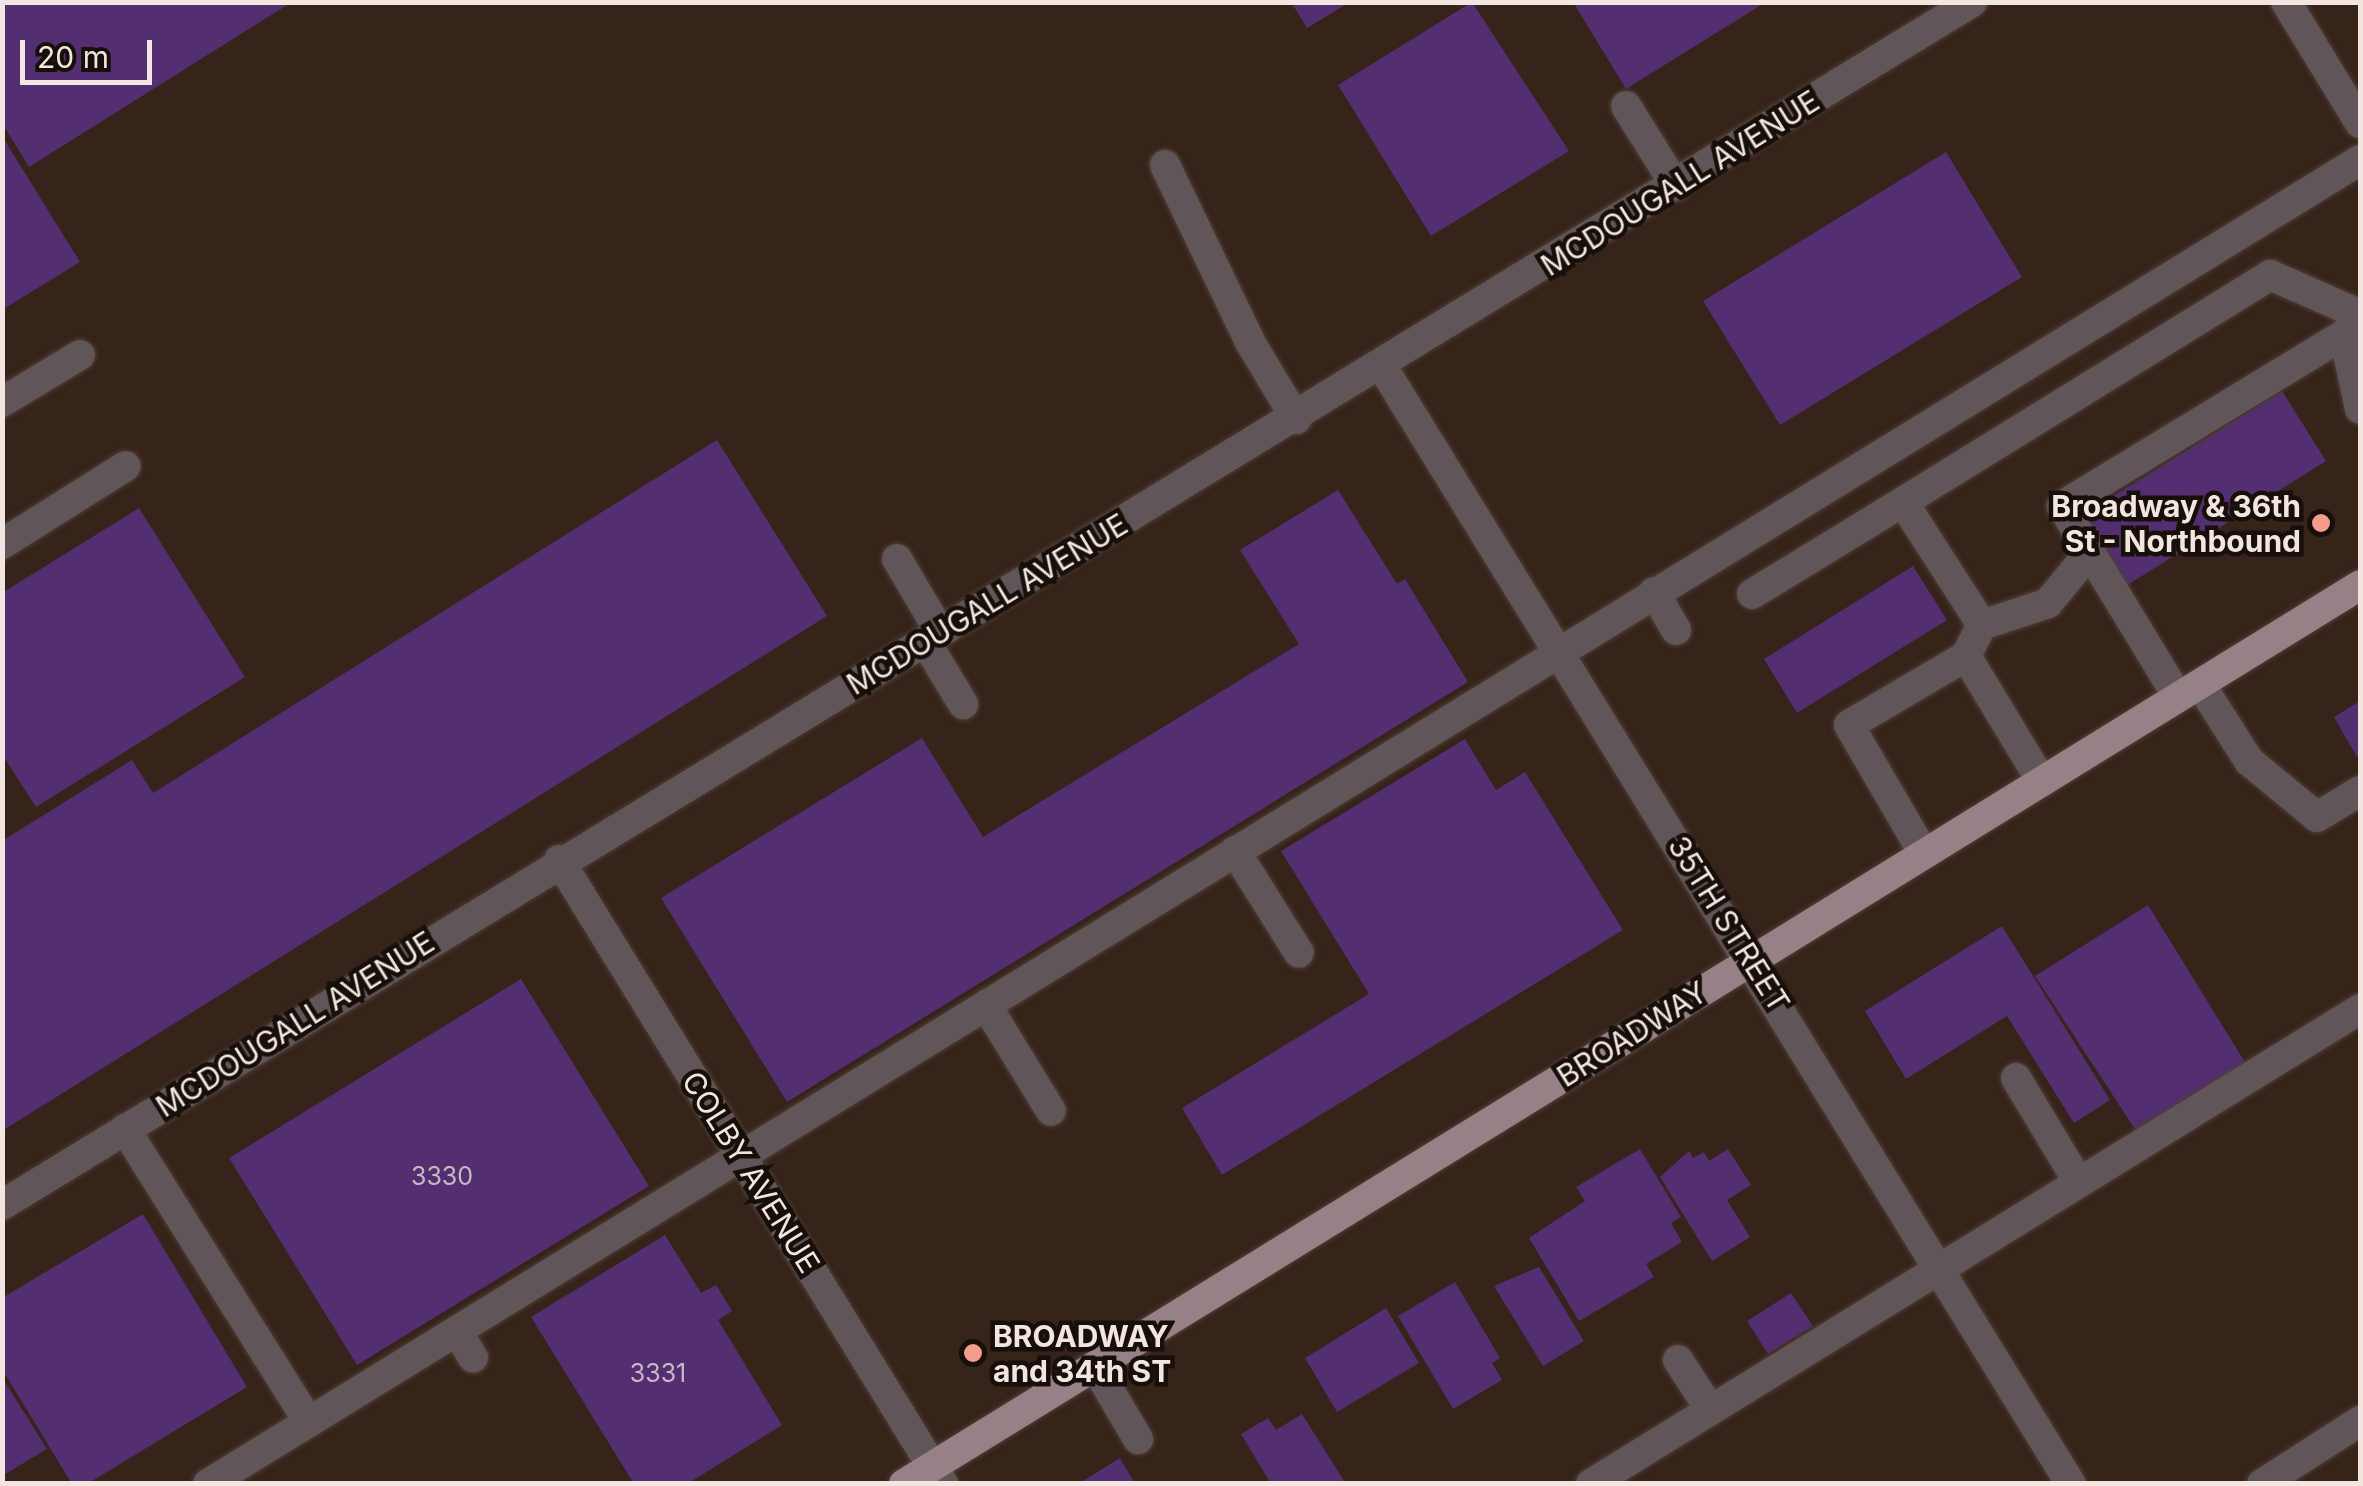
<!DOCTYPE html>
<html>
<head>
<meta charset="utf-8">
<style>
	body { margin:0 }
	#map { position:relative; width:2363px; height:1486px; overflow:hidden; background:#362319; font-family:Inter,sans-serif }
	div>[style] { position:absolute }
	.building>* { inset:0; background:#532e71 }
	.roads { filter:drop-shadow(0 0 2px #503e35) drop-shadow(0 0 2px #503e35) }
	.minor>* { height:30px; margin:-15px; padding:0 15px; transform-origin:15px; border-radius:15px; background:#605558 }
	.major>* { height:30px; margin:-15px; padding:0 15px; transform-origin:15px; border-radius:15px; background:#978086 }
	.dots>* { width:28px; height:28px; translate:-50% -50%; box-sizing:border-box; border:5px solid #170f0a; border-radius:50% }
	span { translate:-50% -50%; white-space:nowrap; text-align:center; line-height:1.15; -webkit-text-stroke:9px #170f0a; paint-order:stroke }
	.number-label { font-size:25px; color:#cbb7c4 }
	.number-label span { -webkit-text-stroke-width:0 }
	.street-label { font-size:30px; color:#f3e5df }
	.poi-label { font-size:30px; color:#f3e5df; font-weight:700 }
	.right { translate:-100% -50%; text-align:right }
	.left { translate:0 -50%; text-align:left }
	.frame { position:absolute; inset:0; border:5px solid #f3e5df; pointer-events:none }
	.scale { position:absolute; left:20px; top:40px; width:132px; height:45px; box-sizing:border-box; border:5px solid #f3e5df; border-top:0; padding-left:12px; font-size:30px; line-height:35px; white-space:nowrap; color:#f3e5df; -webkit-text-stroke:8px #170f0a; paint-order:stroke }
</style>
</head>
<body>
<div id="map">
	<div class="building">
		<div style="clip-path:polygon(2px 2px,292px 2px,29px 167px,2px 123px)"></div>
		<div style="clip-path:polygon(1291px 2px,1344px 2px,1345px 5px,1307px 28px)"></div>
		<div style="clip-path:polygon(1472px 2px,1569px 151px,1431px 236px,1338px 85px)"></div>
		<div style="clip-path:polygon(1573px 2px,1766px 2px,1626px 89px)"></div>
		<div style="clip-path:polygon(2px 136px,80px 262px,2px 310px)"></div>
		<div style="clip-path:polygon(1946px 152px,2022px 277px,1780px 425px,1703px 301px)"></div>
		<div style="clip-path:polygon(2282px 391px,2326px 461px,2121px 589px,2078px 518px)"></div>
		<div style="clip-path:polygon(717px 440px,827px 616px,2px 1131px,2px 841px,132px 760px,153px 793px)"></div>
		<div style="clip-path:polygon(1338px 490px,1397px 584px,1405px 579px,1468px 682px,787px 1102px,661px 898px,922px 738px,983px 837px,1299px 644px,1240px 550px)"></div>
		<div style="clip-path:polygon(139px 508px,245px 677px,36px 807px,2px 754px,2px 593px)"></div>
		<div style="clip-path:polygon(1913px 566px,1947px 620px,1797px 713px,1764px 659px)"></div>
		<div style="clip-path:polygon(2360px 701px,2360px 755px,2357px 757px,2334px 717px)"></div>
		<div style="clip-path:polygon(1465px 739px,1496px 790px,1525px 772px,1623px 930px,1222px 1175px,1182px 1108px,1369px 994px,1281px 851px)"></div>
		<div style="clip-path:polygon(2148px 905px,2251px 1072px,2142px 1140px,2035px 976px)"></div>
		<div style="clip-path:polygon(2002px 926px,2110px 1100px,2074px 1123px,2007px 1016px,1906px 1079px,1865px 1011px)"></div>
		<div style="clip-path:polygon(521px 979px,649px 1186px,357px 1365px,229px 1158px)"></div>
		<div style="clip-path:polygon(1640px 1149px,1681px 1217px,1671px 1223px,1682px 1242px,1646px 1264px,1654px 1277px,1579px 1321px,1529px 1238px,1585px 1201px,1576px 1187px)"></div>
		<div style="clip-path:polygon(1728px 1149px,1751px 1185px,1727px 1200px,1750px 1237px,1712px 1261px,1660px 1177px,1689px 1151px,1693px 1158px,1704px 1152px,1709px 1161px)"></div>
		<div style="clip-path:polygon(143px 1214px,247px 1387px,87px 1484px,72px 1484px,2px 1369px,2px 1298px)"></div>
		<div style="clip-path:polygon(665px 1235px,701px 1293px,716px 1285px,732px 1311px,718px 1320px,782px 1425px,687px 1484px,634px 1484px,531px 1317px)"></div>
		<div style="clip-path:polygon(1539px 1267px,1584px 1341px,1543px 1366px,1494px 1286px)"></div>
		<div style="clip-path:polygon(1455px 1282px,1500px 1358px,1492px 1363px,1502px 1380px,1453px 1409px,1398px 1316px)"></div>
		<div style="clip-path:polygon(1791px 1293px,1813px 1326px,1768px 1354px,1747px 1321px)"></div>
		<div style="clip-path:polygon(1386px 1308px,1419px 1363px,1337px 1412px,1305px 1358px)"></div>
		<div style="clip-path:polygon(2px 1377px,47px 1449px,2px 1476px)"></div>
		<div style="clip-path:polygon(1302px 1414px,1346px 1484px,1271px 1484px,1241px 1434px,1268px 1418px,1276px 1430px)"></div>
		<div style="clip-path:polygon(1120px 1458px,1135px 1484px,1078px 1484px)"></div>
	</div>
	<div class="roads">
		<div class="minor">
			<div style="left:2286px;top:2px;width:142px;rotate:58.6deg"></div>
			<div style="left:1626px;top:106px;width:94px;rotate:58deg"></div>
			<div style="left:1165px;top:165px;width:196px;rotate:64.3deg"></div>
			<div style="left:1250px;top:342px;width:90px;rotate:59.1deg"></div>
			<div style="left:2351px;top:319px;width:34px;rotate:95deg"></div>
			<div style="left:2348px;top:353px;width:57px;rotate:77.9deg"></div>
			<div style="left:1383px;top:368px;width:1311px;rotate:58.35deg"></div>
			<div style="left:2px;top:402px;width:91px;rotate:-31.1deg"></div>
			<div style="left:2px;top:544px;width:146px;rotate:-32.2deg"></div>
			<div style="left:897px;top:559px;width:85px;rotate:59.5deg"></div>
			<div style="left:1654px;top:592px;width:44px;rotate:59.9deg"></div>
			<div style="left:1752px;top:594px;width:177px;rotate:-31.4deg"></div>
			<div style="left:1982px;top:625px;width:70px;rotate:-18.4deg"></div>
			<div style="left:2048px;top:603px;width:66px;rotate:-50.5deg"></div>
			<div style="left:925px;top:641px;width:74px;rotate:58.9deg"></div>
			<div style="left:1966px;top:656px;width:35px;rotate:-63deg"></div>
			<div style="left:1982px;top:625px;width:146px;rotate:-122.7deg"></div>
			<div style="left:1903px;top:502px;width:432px;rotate:-31.7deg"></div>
			<div style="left:2270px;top:275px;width:90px;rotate:23.7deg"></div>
			<div style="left:2200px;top:684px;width:91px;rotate:57.5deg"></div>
			<div style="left:2249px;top:761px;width:88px;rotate:39.5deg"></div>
			<div style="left:2317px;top:817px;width:50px;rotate:-31.2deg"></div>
			<div style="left:2178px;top:697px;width:223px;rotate:-121.3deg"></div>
			<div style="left:2062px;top:506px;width:337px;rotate:-31.3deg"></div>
			<div style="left:1235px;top:851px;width:120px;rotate:57.9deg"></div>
			<div style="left:1924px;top:854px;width:149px;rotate:-120.2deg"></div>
			<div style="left:1849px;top:725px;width:136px;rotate:-30.5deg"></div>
			<div style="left:1966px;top:656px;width:147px;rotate:58.9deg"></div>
			<div style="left:559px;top:860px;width:733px;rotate:58.39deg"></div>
			<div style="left:986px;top:1005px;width:124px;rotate:58.5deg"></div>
			<div style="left:2016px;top:1078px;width:120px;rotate:59deg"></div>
			<div style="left:125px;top:1129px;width:346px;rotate:57.9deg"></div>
			<div style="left:2px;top:1205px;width:2308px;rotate:-31.41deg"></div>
			<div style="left:457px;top:1331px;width:31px;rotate:59deg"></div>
			<div style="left:1678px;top:1360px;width:59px;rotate:56.9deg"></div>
			<div style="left:1095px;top:1366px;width:85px;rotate:59.5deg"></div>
			<div style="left:208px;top:1484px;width:2527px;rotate:-31.6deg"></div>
			<div style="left:1591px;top:1484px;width:904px;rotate:-31.7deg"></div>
			<div style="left:2262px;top:1484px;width:117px;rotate:-32.7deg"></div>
		</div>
		<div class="major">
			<div style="left:904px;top:1484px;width:1711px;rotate:-31.69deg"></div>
		</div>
	</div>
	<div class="dots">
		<div style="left:2321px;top:523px;background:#f49d8d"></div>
		<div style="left:973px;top:1353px;background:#f49d8d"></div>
	</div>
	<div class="number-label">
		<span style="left:442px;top:1176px">3330</span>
		<span style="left:658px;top:1373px">3331</span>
	</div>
	<div class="street-label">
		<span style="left:1680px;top:183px;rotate:-32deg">MCDOUGALL AVENUE</span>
		<span style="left:987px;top:604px;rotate:-31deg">MCDOUGALL AVENUE</span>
		<span style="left:1729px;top:924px;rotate:58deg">35TH STREET</span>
		<span style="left:295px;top:1024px;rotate:-32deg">MCDOUGALL AVENUE</span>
		<span style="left:1632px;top:1034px;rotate:-32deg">BROADWAY</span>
		<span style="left:751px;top:1172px;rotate:58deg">COLBY AVENUE</span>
	</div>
	<div class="poi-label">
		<span class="right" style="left:2301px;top:523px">Broadway &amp; 36th<br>St - Northbound</span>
		<span class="left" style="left:993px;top:1353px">BROADWAY<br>and 34th ST</span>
	</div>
	<div class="frame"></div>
	<div class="scale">20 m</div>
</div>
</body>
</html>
